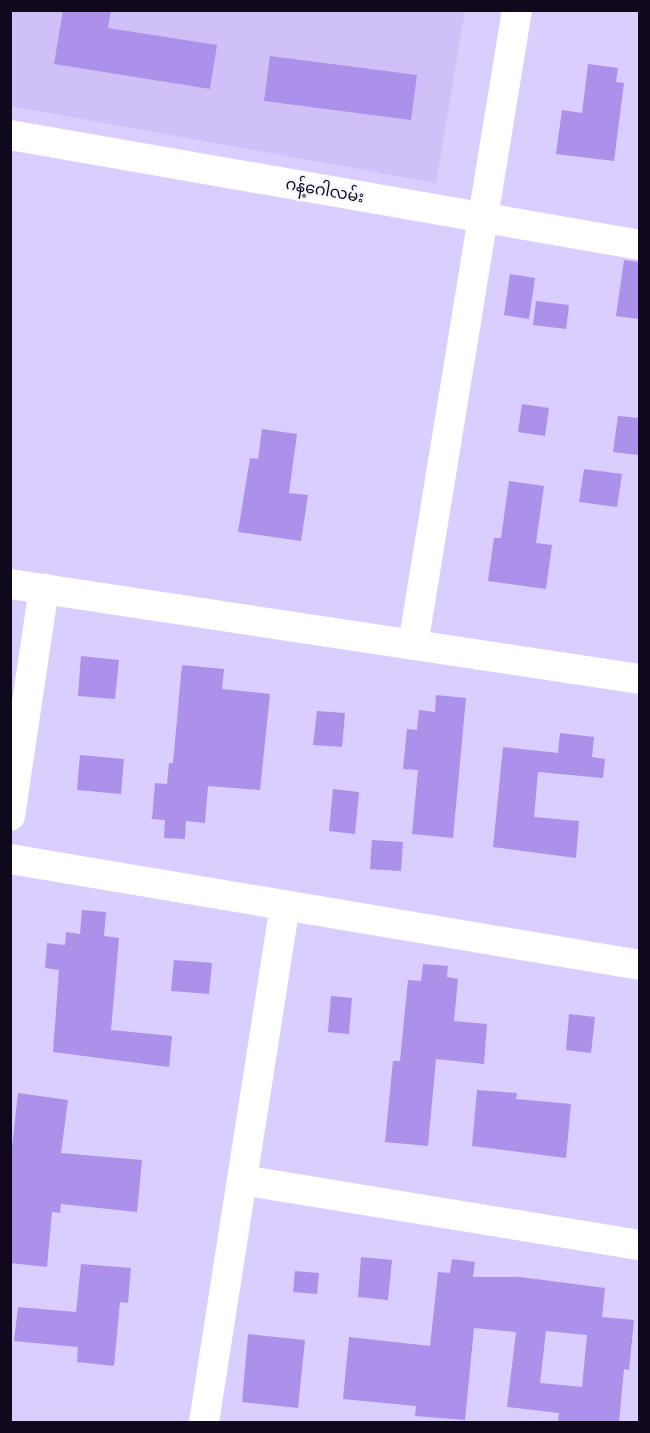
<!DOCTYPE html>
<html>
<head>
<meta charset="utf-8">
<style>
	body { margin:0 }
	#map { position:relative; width:650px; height:1433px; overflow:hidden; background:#dacdff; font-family:Lora,"Noto Sans Myanmar",serif }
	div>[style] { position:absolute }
	.built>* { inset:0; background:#cfc1f8 }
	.building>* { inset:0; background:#ab91ea }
	.minor>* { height:30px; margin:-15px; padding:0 15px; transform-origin:15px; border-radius:15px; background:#fff }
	span { translate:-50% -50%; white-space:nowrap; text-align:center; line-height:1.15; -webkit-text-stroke:5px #f7f6fc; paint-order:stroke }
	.street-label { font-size:16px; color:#10091e }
	.frame { position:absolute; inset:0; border:12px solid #10091e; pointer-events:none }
</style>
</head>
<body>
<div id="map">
	<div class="built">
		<div style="clip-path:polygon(10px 11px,465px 11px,436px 183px,11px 106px)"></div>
	</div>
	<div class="building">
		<div style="clip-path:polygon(63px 10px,111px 10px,108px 28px,217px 45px,210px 89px,54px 64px)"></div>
		<div style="clip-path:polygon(270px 56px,417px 75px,411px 120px,264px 101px)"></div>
		<div style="clip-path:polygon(588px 64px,618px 68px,616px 82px,624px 83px,614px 161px,556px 154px,562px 110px,582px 113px)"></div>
		<div style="clip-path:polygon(624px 260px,639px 262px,639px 319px,616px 316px)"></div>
		<div style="clip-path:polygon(510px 274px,535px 278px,529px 319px,504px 315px)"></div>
		<div style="clip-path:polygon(536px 301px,569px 305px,566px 329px,533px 325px)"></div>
		<div style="clip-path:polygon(522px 404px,549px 408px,545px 436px,518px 432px)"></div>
		<div style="clip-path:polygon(618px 416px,639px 418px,639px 455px,613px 452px)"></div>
		<div style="clip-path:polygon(262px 429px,297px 434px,289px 493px,308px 495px,301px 541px,238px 532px,250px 458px,258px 459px)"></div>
		<div style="clip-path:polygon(584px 469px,622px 474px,617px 507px,579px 502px)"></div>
		<div style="clip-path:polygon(509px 481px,544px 486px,536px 543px,552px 545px,546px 589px,488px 581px,494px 538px,501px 538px)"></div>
		<div style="clip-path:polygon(81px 656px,119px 660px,115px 699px,78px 696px)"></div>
		<div style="clip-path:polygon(182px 665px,224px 669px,222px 689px,270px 694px,260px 790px,208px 786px,205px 823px,186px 821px,185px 839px,164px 838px,165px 820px,152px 819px,155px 783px,167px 784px,169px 763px,173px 763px)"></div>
		<div style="clip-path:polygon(436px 695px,466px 698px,453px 838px,412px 834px,418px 770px,403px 769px,407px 729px,417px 730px,419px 710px,435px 712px)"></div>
		<div style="clip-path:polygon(317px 711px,345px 713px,342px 747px,313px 745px)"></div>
		<div style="clip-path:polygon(560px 733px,594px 737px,592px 757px,605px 759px,603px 778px,538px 772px,534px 817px,579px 821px,576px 858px,493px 847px,503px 747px,558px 753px)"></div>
		<div style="clip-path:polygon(80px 755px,124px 759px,121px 794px,77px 790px)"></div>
		<div style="clip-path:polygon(333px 789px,359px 792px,355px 834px,329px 831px)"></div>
		<div style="clip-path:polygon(372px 840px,403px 842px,401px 871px,370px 869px)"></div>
		<div style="clip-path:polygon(82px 910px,106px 912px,104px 936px,119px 938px,111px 1030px,172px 1036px,169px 1067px,53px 1052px,59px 970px,45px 968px,47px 943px,65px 945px,66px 932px,80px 934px)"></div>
		<div style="clip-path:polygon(174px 960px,212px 963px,209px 994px,171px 991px)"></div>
		<div style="clip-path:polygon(423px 964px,448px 966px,447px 977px,458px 979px,454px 1021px,487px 1024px,484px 1064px,436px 1059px,428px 1146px,385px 1142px,393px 1061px,400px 1061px,408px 980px,421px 981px)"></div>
		<div style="clip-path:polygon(331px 996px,352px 998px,349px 1034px,328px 1032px)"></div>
		<div style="clip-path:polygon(569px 1014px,595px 1017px,591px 1053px,566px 1050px)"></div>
		<div style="clip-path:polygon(477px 1090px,517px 1093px,516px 1099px,571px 1104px,566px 1158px,472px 1146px)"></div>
		<div style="clip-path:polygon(18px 1093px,68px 1100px,61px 1153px,142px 1160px,137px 1212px,61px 1204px,60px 1213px,52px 1212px,47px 1267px,10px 1263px,10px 1165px)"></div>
		<div style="clip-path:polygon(361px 1257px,392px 1260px,388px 1300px,358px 1297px)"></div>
		<div style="clip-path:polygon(evenodd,452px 1259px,475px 1262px,473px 1277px,520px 1277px,605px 1288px,602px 1317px,634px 1320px,629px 1370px,624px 1369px,619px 1422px,558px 1422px,559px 1413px,507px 1407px,516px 1332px,474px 1328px,465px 1420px,415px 1416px,416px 1406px,343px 1399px,349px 1337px,430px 1346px,438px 1272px,450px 1273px,452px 1259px,546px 1331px,587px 1335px,582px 1387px,540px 1383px,546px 1331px)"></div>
		<div style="clip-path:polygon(81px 1264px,131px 1268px,128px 1303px,120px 1302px,114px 1366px,77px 1362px,78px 1347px,14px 1341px,18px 1307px,76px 1312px)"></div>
		<div style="clip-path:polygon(295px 1271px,319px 1273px,317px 1294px,293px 1292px)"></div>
		<div style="clip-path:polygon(248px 1334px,305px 1340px,298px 1408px,242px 1402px)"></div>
	</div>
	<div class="minor">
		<div style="left:10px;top:135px;width:640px;rotate:9.9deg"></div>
		<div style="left:10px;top:584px;width:637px;rotate:8.58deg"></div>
		<div style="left:413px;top:645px;width:643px;rotate:-80.7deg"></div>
		<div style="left:10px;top:816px;width:230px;rotate:-81.5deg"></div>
		<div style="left:10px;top:859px;width:639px;rotate:9.55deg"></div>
		<div style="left:242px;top:1180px;width:403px;rotate:9.3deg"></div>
		<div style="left:204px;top:1422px;width:523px;rotate:-81.1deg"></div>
	</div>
	<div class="street-label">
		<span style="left:325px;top:190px;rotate:10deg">ဂန့်ဂေါလမ်း</span>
	</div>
	<div class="frame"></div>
</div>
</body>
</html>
